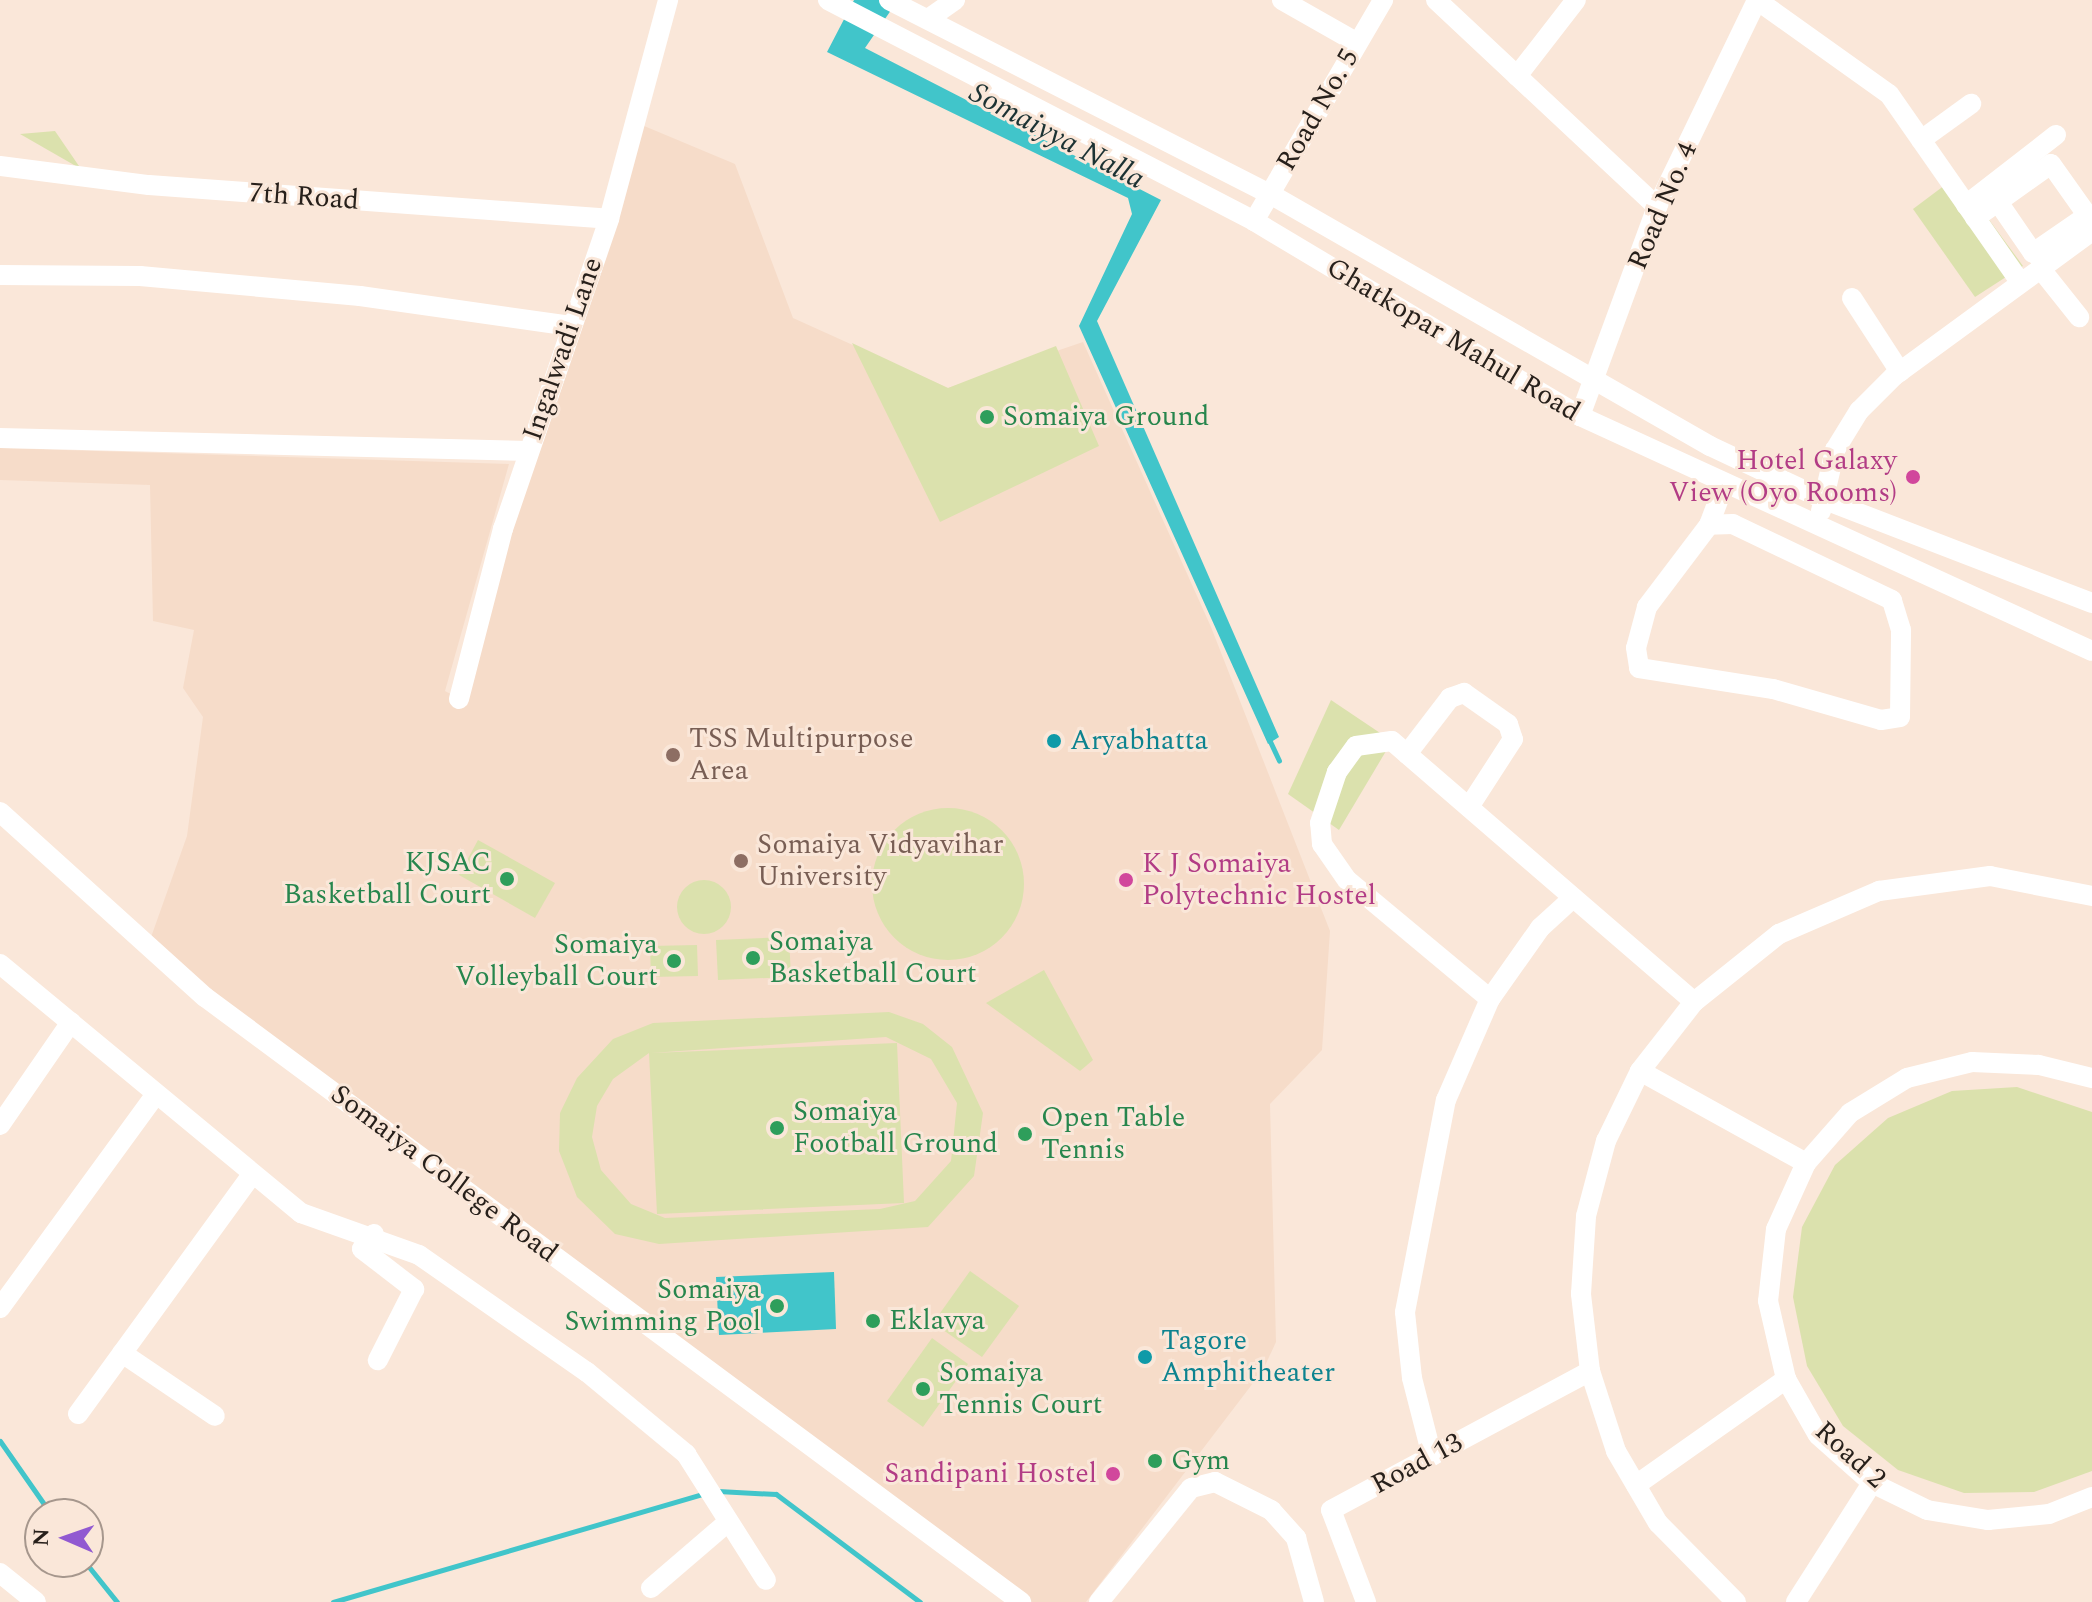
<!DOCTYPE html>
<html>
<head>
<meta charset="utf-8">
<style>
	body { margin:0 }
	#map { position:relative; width:2092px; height:1602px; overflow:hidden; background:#fae7d9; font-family:Spectral,serif }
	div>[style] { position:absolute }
	.built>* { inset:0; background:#f6dcc9 }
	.green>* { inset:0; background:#dbe1ad }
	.round { border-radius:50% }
	.water>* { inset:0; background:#41c5ca }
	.stream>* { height:5px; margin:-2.5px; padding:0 2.5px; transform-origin:2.5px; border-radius:2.5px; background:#41c5ca }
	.minor>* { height:20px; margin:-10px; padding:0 10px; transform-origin:10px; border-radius:10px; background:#fff }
	.dots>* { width:22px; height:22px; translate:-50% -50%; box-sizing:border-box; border:4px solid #fae7d9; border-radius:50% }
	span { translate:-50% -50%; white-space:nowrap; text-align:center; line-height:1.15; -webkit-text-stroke:6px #fae7d9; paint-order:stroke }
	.street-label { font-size:28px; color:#27201b }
	.leisure-label { font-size:28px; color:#27864d }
	.left { translate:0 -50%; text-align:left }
	.right { translate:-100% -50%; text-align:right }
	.hotel-label { font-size:28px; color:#b23c85 }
	.education-label { font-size:28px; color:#785e54 }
	.culture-label { font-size:28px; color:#0d838f }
	.water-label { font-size:30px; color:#1c3233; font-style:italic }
	.north { position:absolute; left:24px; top:1498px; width:80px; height:80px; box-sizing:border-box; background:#fae7d9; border:2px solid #a6978d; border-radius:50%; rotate:272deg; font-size:22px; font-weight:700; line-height:32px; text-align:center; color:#27201b }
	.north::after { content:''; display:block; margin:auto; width:28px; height:36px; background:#9159d1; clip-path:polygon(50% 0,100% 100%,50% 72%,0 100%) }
</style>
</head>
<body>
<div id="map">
	<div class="built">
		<div style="clip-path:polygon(637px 123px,735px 164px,793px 318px,948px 388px,1083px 342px,1211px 627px,1330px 931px,1322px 1050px,1270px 1104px,1276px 1342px,1263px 1370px,1086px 1602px,1024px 1602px,209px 994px,150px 940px,187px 836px,203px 717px,183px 688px,194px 630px,153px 621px,150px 485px,0 480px,0 448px,509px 464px,445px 691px,464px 701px,506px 531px)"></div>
	</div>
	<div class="green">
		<div style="clip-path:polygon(55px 131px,81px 169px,20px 134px)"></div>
		<div style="clip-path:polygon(1957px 176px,2023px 266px,1975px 297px,1913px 209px)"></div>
		<div style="clip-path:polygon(852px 343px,948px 388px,1056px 346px,1099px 446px,940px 522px)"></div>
		<div style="clip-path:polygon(1331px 700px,1392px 741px,1339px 830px,1288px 794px)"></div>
		<div class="round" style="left:872px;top:808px;width:152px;height:152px"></div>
		<div style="clip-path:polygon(478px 840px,555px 883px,535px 918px,459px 875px)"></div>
		<div class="round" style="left:677px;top:880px;width:54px;height:54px"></div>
		<div style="clip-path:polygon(789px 937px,791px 977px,718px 980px,716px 940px)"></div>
		<div style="clip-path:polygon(697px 945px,698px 976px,651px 977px,650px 946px)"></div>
		<div style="clip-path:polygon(1044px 970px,1093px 1060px,1080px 1071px,986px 1003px)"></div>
		<div style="clip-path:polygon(evenodd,889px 1012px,923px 1024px,952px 1047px,983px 1113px,974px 1176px,928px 1227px,659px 1244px,615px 1234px,577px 1197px,559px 1151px,560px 1113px,577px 1078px,613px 1039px,653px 1023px,889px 1012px,886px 1037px,931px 1059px,957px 1103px,951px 1161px,915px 1201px,880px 1209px,665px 1218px,631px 1204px,601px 1170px,592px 1137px,597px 1106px,613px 1079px,649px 1053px,657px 1214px,904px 1203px,897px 1043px,651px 1053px,886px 1037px)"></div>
		<div style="clip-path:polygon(2017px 1087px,2092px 1112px,2092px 1471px,2034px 1492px,1964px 1493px,1898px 1470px,1843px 1426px,1807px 1366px,1793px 1297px,1802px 1227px,1835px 1165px,1888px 1118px,1952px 1091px)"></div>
		<div style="clip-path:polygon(970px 1271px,1019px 1306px,982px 1357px,933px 1323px)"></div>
		<div style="clip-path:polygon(932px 1338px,968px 1364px,923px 1427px,887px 1401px)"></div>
	</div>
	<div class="water">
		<div style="clip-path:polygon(854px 0,898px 0,865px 48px,1161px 200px,1097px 321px,1279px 737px,1268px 744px,1079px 326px,1132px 214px,1128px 198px,827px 52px)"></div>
		<div style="clip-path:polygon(834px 1272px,836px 1329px,719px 1335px,716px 1277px)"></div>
	</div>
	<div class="stream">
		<div style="left:1268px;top:737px;width:26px;rotate:65deg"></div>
		<div style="left:0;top:1441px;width:89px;rotate:55.1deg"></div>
		<div style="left:718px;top:1491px;width:58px;rotate:3deg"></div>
		<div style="left:776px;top:1494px;width:180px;rotate:36.9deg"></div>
		<div style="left:85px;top:1562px;width:51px;rotate:51.3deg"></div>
		<div style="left:333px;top:1602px;width:388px;rotate:-16.3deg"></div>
	</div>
	<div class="minor">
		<div style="left:828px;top:0;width:480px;rotate:27.4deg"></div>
		<div style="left:1254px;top:221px;width:380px;rotate:30.9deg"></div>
		<div style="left:1580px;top:416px;width:563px;rotate:24.65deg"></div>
		<div style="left:889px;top:0;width:428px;rotate:27deg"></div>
		<div style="left:1270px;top:194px;width:507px;rotate:29.8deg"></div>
		<div style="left:1710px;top:446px;width:127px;rotate:25.2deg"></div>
		<div style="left:1825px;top:500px;width:286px;rotate:21.1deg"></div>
		<div style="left:1282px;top:0;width:85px;rotate:29.6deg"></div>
		<div style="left:1436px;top:0;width:303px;rotate:43.1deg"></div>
		<div style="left:1757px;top:0;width:162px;rotate:35.5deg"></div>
		<div style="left:1889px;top:94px;width:229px;rotate:55.1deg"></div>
		<div style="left:928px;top:19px;width:33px;rotate:-35deg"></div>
		<div style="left:1517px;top:76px;width:96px;rotate:-52.2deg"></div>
		<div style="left:1921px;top:140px;width:62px;rotate:-35.8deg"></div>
		<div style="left:0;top:166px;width:150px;rotate:7.3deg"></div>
		<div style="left:149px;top:185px;width:461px;rotate:4.2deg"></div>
		<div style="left:1998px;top:202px;width:62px;rotate:55.5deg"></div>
		<div style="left:2033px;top:253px;width:67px;rotate:-34.6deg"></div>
		<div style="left:1966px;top:205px;width:114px;rotate:-37.9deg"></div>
		<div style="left:1975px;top:218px;width:93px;rotate:-35.4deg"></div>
		<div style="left:2051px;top:164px;width:71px;rotate:54.7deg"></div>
		<div style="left:1254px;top:221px;width:256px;rotate:-59.7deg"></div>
		<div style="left:2040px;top:268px;width:63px;rotate:51.5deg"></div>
		<div style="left:0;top:275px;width:140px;rotate:0.4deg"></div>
		<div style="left:140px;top:276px;width:221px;rotate:5.2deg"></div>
		<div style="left:360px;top:296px;width:213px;rotate:8.1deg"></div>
		<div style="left:1852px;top:298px;width:88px;rotate:57deg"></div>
		<div style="left:1580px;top:416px;width:223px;rotate:-69.8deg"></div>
		<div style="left:1657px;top:207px;width:230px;rotate:-64.2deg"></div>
		<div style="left:0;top:438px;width:528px;rotate:1.41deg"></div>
		<div style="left:1821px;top:511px;width:63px;rotate:-77.1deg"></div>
		<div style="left:1835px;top:450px;width:46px;rotate:-58.4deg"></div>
		<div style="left:1859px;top:411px;width:49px;rotate:-45deg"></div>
		<div style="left:1894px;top:376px;width:245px;rotate:-36.2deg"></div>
		<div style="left:1709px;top:525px;width:103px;rotate:127.1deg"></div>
		<div style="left:1647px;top:607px;width:42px;rotate:105deg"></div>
		<div style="left:1636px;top:648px;width:20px;rotate:81deg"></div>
		<div style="left:1639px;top:668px;width:136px;rotate:8.9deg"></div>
		<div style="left:1773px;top:689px;width:112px;rotate:16deg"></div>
		<div style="left:1881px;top:720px;width:19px;rotate:-9deg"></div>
		<div style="left:1900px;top:717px;width:87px;rotate:-89.3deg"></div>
		<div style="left:1901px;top:630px;width:31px;rotate:-107deg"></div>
		<div style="left:1892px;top:600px;width:176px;rotate:-154.5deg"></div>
		<div style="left:1733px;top:524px;width:24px;rotate:178deg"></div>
		<div style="left:1709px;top:525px;width:43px;rotate:-69.4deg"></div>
		<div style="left:459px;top:699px;width:176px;rotate:-75.5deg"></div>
		<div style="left:503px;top:529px;width:328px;rotate:-71.1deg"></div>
		<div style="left:609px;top:219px;width:227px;rotate:-74.9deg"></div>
		<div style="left:1407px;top:754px;width:71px;rotate:-52.5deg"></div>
		<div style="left:1450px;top:698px;width:15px;rotate:-20deg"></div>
		<div style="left:1464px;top:693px;width:54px;rotate:35.2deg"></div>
		<div style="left:1508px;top:724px;width:16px;rotate:72deg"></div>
		<div style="left:1513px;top:739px;width:81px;rotate:122.9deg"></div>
		<div style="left:0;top:812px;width:276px;rotate:42.1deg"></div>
		<div style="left:205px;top:997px;width:1016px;rotate:36.55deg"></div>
		<div style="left:0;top:964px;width:391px;rotate:39.6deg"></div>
		<div style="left:301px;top:1213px;width:125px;rotate:19.6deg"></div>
		<div style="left:419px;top:1255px;width:205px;rotate:34.9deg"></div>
		<div style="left:587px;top:1372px;width:129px;rotate:39.6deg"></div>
		<div style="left:686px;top:1454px;width:149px;rotate:57.6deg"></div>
		<div style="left:1490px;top:999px;width:186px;rotate:-140.2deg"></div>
		<div style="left:1347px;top:880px;width:44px;rotate:-124.8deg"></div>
		<div style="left:1322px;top:844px;width:21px;rotate:-95deg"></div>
		<div style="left:1320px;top:823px;width:54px;rotate:-71.6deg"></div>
		<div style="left:1337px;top:772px;width:32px;rotate:-54deg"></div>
		<div style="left:1356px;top:746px;width:36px;rotate:-8deg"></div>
		<div style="left:1392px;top:741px;width:399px;rotate:40.8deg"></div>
		<div style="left:1640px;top:1071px;width:190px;rotate:29deg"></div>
		<div style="left:2092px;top:1078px;width:55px;rotate:-166.2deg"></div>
		<div style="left:2039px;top:1065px;width:67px;rotate:-177.4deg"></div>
		<div style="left:1972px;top:1062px;width:67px;rotate:166.2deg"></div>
		<div style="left:1907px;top:1078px;width:67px;rotate:148.4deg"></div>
		<div style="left:1850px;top:1113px;width:67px;rotate:131.3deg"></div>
		<div style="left:1806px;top:1163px;width:72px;rotate:114.4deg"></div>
		<div style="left:1776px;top:1229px;width:72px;rotate:96.3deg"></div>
		<div style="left:1768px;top:1301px;width:80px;rotate:77deg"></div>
		<div style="left:1786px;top:1379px;width:64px;rotate:60.3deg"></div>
		<div style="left:1818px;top:1435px;width:72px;rotate:41.6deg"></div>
		<div style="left:1872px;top:1483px;width:61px;rotate:26.1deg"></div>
		<div style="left:1927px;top:1510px;width:62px;rotate:9.3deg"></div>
		<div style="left:1988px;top:1520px;width:61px;rotate:-5.6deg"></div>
		<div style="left:2049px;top:1514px;width:46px;rotate:-21.6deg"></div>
		<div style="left:0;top:1125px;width:125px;rotate:-55.4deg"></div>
		<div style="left:374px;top:1234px;width:19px;rotate:129deg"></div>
		<div style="left:362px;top:1249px;width:66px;rotate:37.6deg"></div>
		<div style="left:414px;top:1289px;width:80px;rotate:116.9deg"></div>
		<div style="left:0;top:1308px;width:265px;rotate:-53.9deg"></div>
		<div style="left:122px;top:1353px;width:112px;rotate:34.1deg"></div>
		<div style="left:78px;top:1414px;width:294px;rotate:-54deg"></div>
		<div style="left:1432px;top:1456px;width:81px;rotate:-104.4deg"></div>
		<div style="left:1412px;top:1378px;width:66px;rotate:-96.1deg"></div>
		<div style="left:1405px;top:1312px;width:216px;rotate:-79.1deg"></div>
		<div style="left:1446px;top:1100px;width:110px;rotate:-66.5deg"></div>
		<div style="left:1490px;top:999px;width:87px;rotate:-54.8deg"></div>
		<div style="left:1540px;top:928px;width:45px;rotate:-42.3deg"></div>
		<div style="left:1636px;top:1485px;width:184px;rotate:-35.2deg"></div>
		<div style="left:0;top:1573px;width:46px;rotate:38.9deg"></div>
		<div style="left:651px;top:1588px;width:101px;rotate:-40.6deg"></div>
		<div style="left:1099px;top:1602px;width:146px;rotate:-51.1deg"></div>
		<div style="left:1191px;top:1488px;width:25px;rotate:-14deg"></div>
		<div style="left:1215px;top:1482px;width:63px;rotate:26.6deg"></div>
		<div style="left:1271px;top:1510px;width:38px;rotate:48deg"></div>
		<div style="left:1296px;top:1538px;width:66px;rotate:74.3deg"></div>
		<div style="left:1366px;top:1602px;width:98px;rotate:-110.8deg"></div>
		<div style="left:1331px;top:1510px;width:294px;rotate:-28.2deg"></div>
		<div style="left:1736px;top:1602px;width:111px;rotate:-134.6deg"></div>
		<div style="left:1658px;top:1523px;width:83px;rotate:-120.3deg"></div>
		<div style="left:1616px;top:1451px;width:84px;rotate:-108deg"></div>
		<div style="left:1590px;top:1371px;width:78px;rotate:-96.7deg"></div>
		<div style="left:1581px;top:1294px;width:78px;rotate:-86.3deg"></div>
		<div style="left:1586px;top:1216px;width:78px;rotate:-75.1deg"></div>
		<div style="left:1606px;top:1141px;width:78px;rotate:-64.1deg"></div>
		<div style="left:1640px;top:1071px;width:88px;rotate:-52deg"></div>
		<div style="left:1694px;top:1002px;width:109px;rotate:-38.7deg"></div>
		<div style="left:1779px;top:934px;width:109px;rotate:-23.3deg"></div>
		<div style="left:1879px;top:891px;width:112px;rotate:-7.7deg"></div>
		<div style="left:1990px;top:876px;width:104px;rotate:11.1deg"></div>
		<div style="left:1796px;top:1602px;width:141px;rotate:-57.4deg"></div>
	</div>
	<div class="dots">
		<div style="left:987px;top:417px;background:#2e9e5b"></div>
		<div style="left:1913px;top:477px;background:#d1479c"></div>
		<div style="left:1054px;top:741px;background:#0f9aa8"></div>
		<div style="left:673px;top:755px;background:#8d6e63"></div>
		<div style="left:741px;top:861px;background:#8d6e63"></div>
		<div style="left:507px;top:879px;background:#2e9e5b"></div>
		<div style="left:1126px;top:880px;background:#d1479c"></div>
		<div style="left:753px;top:958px;background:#2e9e5b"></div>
		<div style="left:674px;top:961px;background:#2e9e5b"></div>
		<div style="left:777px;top:1128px;background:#2e9e5b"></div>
		<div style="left:1025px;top:1134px;background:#2e9e5b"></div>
		<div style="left:777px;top:1306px;background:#2e9e5b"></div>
		<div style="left:873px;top:1321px;background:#2e9e5b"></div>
		<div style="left:1145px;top:1357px;background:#0f9aa8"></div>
		<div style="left:923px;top:1389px;background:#2e9e5b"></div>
		<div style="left:1155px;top:1461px;background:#2e9e5b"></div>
		<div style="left:1113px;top:1474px;background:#d1479c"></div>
	</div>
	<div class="street-label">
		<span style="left:1318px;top:110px;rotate:-60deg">Road No. 5</span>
		<span style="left:304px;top:197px;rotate:4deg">7th Road</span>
		<span style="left:1663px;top:206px;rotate:-67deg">Road No. 4</span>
		<span style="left:1453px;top:340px;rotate:31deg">Ghatkopar Mahul Road</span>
		<span style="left:563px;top:349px;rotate:-71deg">Ingalwadi Lane</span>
		<span style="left:444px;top:1174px;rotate:37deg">Somaiya College Road</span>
		<span style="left:1850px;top:1455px;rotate:42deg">Road 2</span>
		<span style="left:1417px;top:1464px;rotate:-28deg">Road 13</span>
	</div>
	<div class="leisure-label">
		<span class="left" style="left:1003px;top:417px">Somaiya Ground</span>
		<span class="right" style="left:491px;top:879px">KJSAC<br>Basketball Court</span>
		<span class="left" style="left:769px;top:958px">Somaiya<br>Basketball Court</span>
		<span class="right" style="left:658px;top:961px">Somaiya<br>Volleyball Court</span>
		<span class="left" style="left:793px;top:1128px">Somaiya<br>Football Ground</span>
		<span class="left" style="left:1041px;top:1134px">Open Table<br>Tennis</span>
		<span class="right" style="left:761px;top:1306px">Somaiya<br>Swimming Pool</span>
		<span class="left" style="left:889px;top:1321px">Eklavya</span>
		<span class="left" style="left:939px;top:1389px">Somaiya<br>Tennis Court</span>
		<span class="left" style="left:1171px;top:1461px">Gym</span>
	</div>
	<div class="hotel-label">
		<span class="right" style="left:1897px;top:477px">Hotel Galaxy<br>View (Oyo Rooms)</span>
		<span class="left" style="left:1142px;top:880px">K J Somaiya<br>Polytechnic Hostel</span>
		<span class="right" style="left:1097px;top:1474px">Sandipani Hostel</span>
	</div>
	<div class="education-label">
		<span class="left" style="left:689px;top:755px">TSS Multipurpose<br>Area</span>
		<span class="left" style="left:757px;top:861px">Somaiya Vidyavihar<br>University</span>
	</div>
	<div class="culture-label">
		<span class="left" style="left:1070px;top:741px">Aryabhatta</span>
		<span class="left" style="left:1161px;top:1357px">Tagore<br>Amphitheater</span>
	</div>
	<div class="water-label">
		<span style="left:1057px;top:136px;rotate:28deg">Somaiyya Nalla</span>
	</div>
	<div class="north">N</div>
</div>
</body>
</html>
